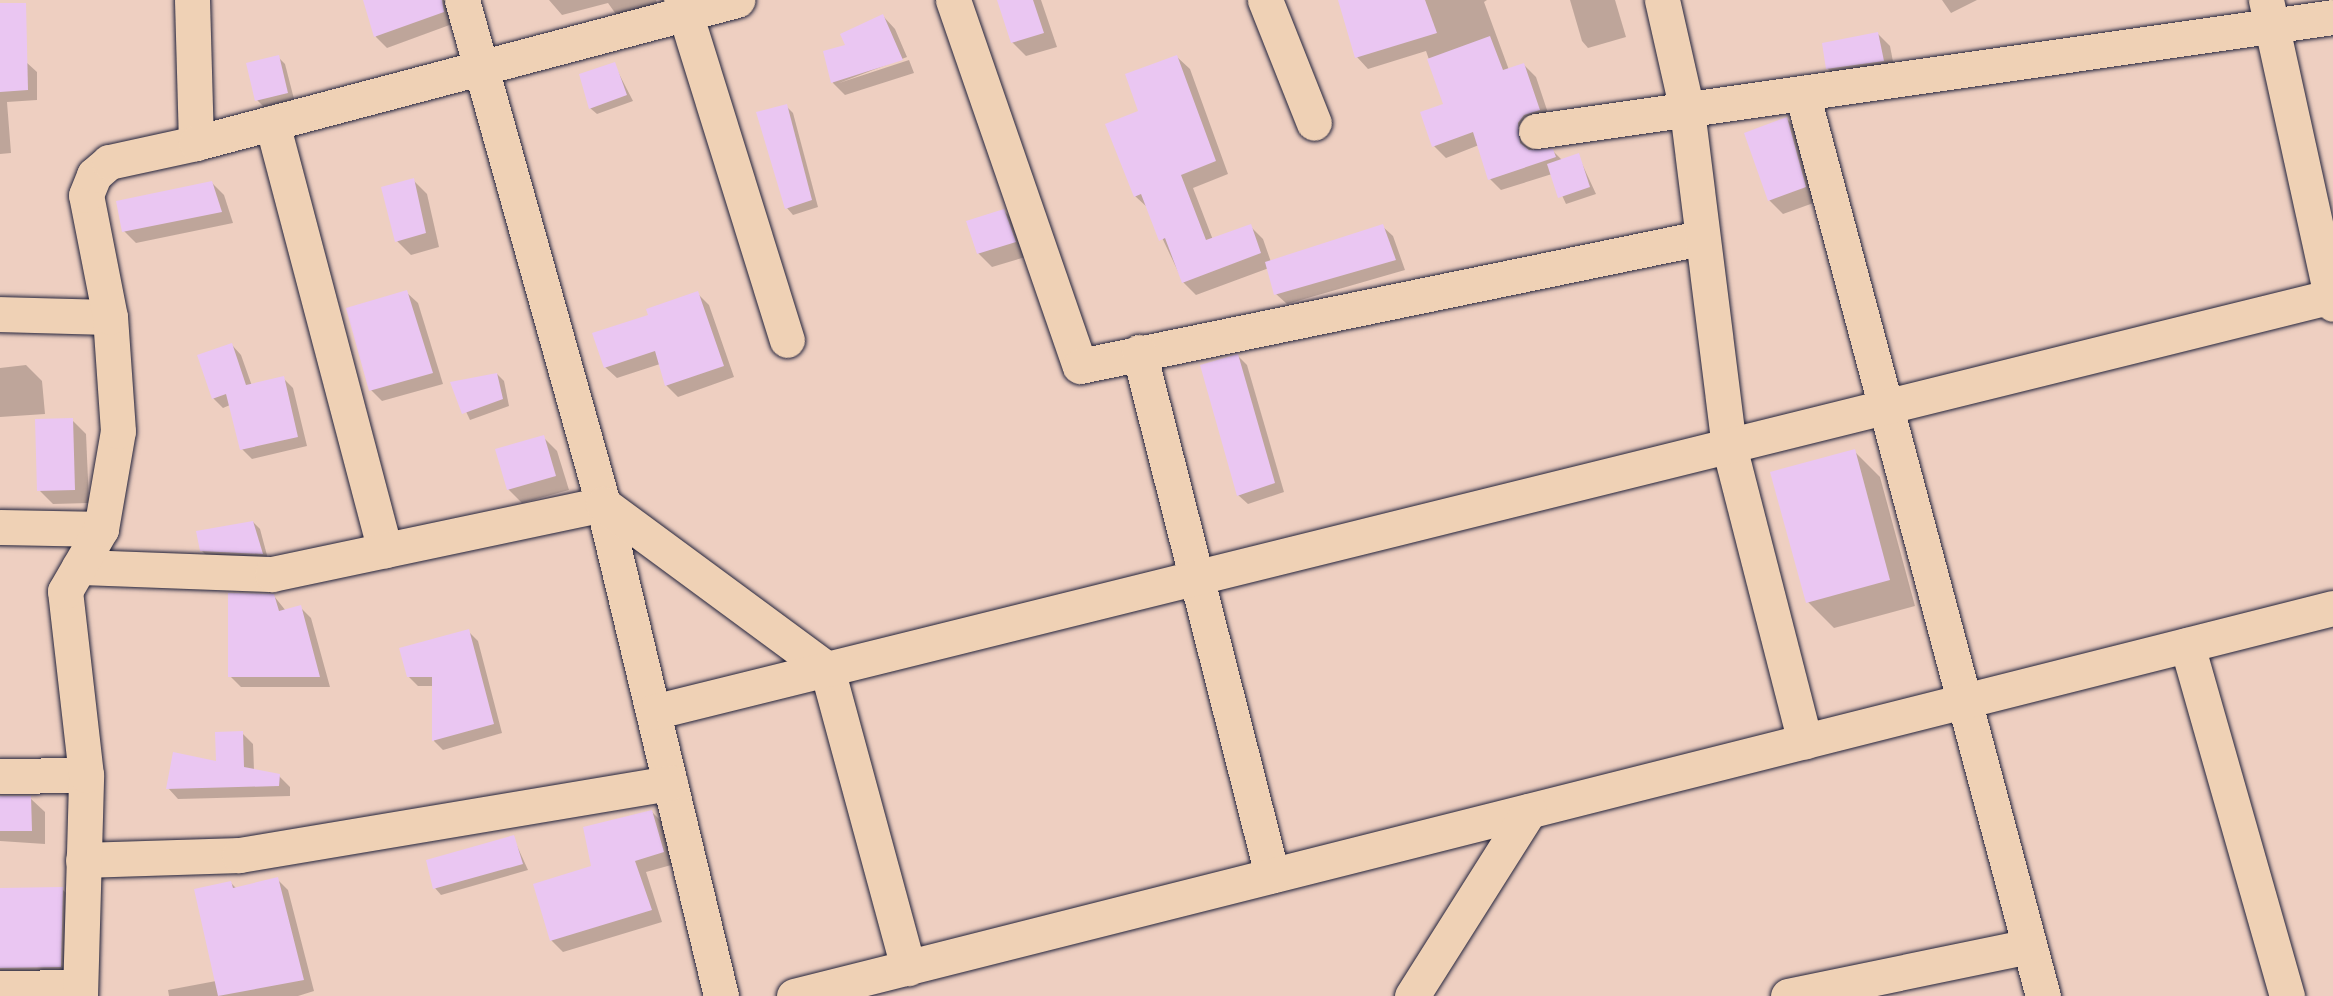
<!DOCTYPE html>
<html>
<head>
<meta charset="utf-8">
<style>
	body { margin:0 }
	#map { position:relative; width:2333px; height:996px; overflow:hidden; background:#eecfc1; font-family:"Patrick Hand",sans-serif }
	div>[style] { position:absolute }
	.shadow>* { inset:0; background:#0003 }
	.building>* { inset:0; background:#eac6f2 }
	.roads { filter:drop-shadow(0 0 2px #22223b) drop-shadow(0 0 2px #22223b) }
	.minor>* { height:35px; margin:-17.5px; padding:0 17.5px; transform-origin:17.5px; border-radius:17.5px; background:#efd1b5 }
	span { translate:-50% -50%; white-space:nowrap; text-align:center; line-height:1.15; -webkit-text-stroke:5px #efd1b5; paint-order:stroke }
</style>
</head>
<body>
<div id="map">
	<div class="shadow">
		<div style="clip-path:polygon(382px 0,458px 0,455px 23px,387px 48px,376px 37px,367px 5px)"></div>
		<div style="clip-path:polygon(549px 0,656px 0,660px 15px,623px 24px,608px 3px,562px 15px)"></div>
		<div style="clip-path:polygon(999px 0,1041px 0,1057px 47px,1026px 56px,1012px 42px)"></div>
		<div style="clip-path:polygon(1355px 0,1487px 0,1484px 2px,1509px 70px,1524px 65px,1536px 77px,1551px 122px,1534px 127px,1527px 147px,1553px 151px,1562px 160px,1578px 155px,1596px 194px,1566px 204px,1552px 174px,1501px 190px,1490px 179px,1479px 145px,1446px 158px,1434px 146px,1445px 105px,1426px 51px,1368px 69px,1357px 57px)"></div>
		<div style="clip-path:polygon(1570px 0,1615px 0,1626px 37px,1588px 48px,1582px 41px)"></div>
		<div style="clip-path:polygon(1942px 0,1977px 0,1951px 13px)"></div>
		<div style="clip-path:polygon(883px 16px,895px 29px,907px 57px,839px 83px,909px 60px,914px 73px,845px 95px,833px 83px,825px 52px,847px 46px)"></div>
		<div style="clip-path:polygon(1878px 34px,1890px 46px,1895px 72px,1839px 80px,1827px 68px)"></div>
		<div style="clip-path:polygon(278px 57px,285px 64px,294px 99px,264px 107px,257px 100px)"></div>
		<div style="clip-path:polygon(1177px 57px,1190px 69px,1228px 174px,1193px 188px,1213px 240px,1250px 226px,1263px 239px,1271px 262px,1382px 226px,1393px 236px,1405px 270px,1287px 304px,1276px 294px,1269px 268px,1196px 295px,1183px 282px,1148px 208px,1135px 196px,1140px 113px)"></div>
		<div style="clip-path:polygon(26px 62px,37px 72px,37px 100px,7px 102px,11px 153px,0 154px,0 63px)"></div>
		<div style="clip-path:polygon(614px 64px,633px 101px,597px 114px,590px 108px)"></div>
		<div style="clip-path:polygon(786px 106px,793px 113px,818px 207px,793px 215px,787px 208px)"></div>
		<div style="clip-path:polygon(1787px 119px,1801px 133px,1819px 201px,1783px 214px,1769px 200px)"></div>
		<div style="clip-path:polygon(413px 180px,427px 194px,439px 247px,411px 255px,397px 241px)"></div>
		<div style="clip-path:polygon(212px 183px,224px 195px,233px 223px,136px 243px,124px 231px)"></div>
		<div style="clip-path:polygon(1004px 211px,1018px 225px,1029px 256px,992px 267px,978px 253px)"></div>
		<div style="clip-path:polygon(406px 292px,418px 303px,443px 384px,382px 401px,371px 390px)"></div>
		<div style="clip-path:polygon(697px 293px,709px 305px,734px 377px,678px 397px,666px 385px,660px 364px,617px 378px,605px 367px,650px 316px)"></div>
		<div style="clip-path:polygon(232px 345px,241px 355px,252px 386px,283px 378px,293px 388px,307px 446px,252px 459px,242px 449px,230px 405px,223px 408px,213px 398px)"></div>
		<div style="clip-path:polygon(1238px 356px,1247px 365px,1284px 492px,1248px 504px,1238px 495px)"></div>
		<div style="clip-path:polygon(26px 365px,42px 381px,45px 414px,0 417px,0 368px)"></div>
		<div style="clip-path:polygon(497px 374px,504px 381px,509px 406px,470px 420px,453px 384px)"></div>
		<div style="clip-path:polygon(72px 420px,86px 434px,89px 503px,53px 504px,39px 490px)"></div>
		<div style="clip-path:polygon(543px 437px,557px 451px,569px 490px,522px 503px,508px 489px)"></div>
		<div style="clip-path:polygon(1854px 451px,1880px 477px,1915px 606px,1834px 628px,1808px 602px)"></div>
		<div style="clip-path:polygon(253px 522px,260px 529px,268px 559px,208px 557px,201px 550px)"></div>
		<div style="clip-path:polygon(274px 596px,286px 611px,300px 607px,311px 618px,330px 687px,241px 687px,230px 676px)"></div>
		<div style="clip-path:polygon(468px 631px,478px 641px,502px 733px,443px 750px,434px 741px,433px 686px,418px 686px,408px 676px)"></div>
		<div style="clip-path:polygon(242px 733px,253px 744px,254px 770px,279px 776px,290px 787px,290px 796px,178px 799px,168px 788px,218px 763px)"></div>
		<div style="clip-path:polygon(0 797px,30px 798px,45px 812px,45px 844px,0 841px)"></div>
		<div style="clip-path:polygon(652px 812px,664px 824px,675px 864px,646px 872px,662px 922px,563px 952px,551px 940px,593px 868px)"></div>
		<div style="clip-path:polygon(513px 837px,528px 870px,441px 895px,435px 888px)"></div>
		<div style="clip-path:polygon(277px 879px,288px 890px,314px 991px,298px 996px,169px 996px,168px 990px,216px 981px,231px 883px,237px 889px)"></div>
		<div style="clip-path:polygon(62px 889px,76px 903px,74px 980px,0 976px,0 890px)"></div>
	</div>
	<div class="building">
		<div style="clip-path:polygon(363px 0,442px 0,444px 12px,374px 37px)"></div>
		<div style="clip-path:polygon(997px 0,1033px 0,1044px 33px,1011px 43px)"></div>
		<div style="clip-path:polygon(1338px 0,1425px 0,1437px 33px,1355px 58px)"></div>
		<div style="clip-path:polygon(0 3px,26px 3px,28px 90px,0 92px)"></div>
		<div style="clip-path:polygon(883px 14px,903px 60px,831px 83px,823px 51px,845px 45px,840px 34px)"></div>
		<div style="clip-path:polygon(1878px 32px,1884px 61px,1826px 69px,1822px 43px)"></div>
		<div style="clip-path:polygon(1490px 36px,1503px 70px,1524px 63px,1540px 110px,1524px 115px,1518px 123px,1520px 143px,1529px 150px,1553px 149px,1556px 157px,1488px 180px,1473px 132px,1432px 147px,1420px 112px,1443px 104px,1427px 59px)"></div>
		<div style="clip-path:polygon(279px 55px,288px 93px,255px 101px,246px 63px)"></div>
		<div style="clip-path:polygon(1177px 55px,1216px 161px,1181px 175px,1206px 240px,1251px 224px,1261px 253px,1182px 283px,1165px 238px,1159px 241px,1141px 194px,1134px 197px,1105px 124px,1138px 111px,1125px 74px)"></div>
		<div style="clip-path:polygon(615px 62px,627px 95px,589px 109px,579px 74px)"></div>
		<div style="clip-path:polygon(787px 104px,812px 200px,785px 209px,756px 112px)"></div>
		<div style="clip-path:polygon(1787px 117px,1806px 187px,1768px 201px,1744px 133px)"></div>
		<div style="clip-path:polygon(1579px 153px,1590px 187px,1558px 198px,1547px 164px)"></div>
		<div style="clip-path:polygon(414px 178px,426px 233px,395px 242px,381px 187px)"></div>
		<div style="clip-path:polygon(212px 181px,222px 212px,122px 232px,116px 201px)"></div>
		<div style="clip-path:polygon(1004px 209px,1016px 242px,977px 254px,966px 221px)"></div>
		<div style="clip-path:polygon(1383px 224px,1396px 260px,1274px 295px,1265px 262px)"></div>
		<div style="clip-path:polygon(407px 290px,433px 373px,369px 391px,346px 308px)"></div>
		<div style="clip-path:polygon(698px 291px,724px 366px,665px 386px,655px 351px,604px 368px,592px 333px,648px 315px,646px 309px)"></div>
		<div style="clip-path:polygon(232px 343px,246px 385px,284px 376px,298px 437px,240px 450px,226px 394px,212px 399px,197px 355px)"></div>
		<div style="clip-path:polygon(1238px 354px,1275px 483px,1237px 496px,1200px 365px)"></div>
		<div style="clip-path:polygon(497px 373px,503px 399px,462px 414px,450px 382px)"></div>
		<div style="clip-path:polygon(73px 418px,75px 490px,37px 491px,35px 419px)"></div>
		<div style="clip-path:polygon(544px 435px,556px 476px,507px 490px,495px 449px)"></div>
		<div style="clip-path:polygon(1855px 449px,1890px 580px,1806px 603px,1770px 472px)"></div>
		<div style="clip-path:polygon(253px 521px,263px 554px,200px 551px,196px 531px)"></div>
		<div style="clip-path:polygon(228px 593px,274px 594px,279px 611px,301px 605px,320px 677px,228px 677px)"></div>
		<div style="clip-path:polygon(469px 629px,494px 724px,432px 741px,432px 677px,407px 677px,399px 648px)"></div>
		<div style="clip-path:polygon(243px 731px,244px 767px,280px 774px,279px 786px,166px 789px,173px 752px,216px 761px,215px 732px)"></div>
		<div style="clip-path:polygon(0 796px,31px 796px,32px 831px,0 831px)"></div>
		<div style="clip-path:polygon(652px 810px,664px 852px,635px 861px,652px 910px,550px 941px,533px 884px,591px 866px,583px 827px)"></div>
		<div style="clip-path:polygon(514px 835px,523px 864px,433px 889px,426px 860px)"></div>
		<div style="clip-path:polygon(278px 877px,304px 980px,218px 996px,194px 889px,231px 881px,233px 888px)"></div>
		<div style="clip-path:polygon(63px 887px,61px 967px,0 968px,0 888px)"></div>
	</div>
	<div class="roads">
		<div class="minor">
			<div style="left:192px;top:0;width:143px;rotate:88.4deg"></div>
			<div style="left:462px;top:0;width:523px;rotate:74.37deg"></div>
			<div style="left:603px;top:504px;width:506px;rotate:76.51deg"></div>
			<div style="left:681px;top:0;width:356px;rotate:72.7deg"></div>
			<div style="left:953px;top:0;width:387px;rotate:70.9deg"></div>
			<div style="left:1080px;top:366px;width:633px;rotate:-11.66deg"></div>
			<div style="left:1265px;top:0;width:132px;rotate:68.3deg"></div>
			<div style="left:1662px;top:0;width:113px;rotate:77.2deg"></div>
			<div style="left:1687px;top:110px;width:339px;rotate:82.9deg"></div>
			<div style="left:1729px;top:446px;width:305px;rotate:75.6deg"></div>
			<div style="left:2266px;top:0;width:311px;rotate:77.6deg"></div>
			<div style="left:1802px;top:93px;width:935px;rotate:75.06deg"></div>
			<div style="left:272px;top:123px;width:442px;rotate:75.2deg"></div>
			<div style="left:1536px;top:131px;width:805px;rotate:-8.14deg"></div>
			<div style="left:0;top:314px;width:110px;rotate:1.6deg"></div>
			<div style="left:1139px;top:352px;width:540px;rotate:75.73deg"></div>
			<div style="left:0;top:527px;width:101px;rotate:1.1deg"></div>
			<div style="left:79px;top:567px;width:193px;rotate:2.1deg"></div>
			<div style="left:272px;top:574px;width:338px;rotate:-11.9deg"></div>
			<div style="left:603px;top:504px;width:278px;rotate:36.4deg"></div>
			<div style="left:827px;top:669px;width:310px;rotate:74.8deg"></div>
			<div style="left:2187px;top:645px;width:365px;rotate:74.1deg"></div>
			<div style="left:653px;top:712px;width:1731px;rotate:-13.91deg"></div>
			<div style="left:0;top:776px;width:86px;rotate:-0.7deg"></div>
			<div style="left:83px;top:860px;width:156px;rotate:-1.8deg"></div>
			<div style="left:239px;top:855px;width:437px;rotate:-9.5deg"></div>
			<div style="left:0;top:988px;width:79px;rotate:-0.7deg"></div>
			<div style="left:80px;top:996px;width:221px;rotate:-88.4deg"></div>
			<div style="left:86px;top:775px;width:185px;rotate:-96.5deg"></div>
			<div style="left:65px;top:591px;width:72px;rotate:-59.9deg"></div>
			<div style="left:101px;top:529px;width:99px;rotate:-80.2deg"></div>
			<div style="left:118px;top:431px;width:114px;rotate:-94deg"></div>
			<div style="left:110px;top:317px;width:124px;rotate:-101.1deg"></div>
			<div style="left:86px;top:195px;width:22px;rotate:-68deg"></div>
			<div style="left:94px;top:175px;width:20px;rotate:-41deg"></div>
			<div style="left:109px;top:162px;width:89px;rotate:-12.3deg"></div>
			<div style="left:196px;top:143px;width:560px;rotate:-14.81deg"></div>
			<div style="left:794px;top:996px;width:1587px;rotate:-14.15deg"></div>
			<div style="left:1412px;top:996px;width:219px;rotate:-57.7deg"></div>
			<div style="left:1788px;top:996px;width:246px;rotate:-11.7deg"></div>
		</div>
	</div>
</div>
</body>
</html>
